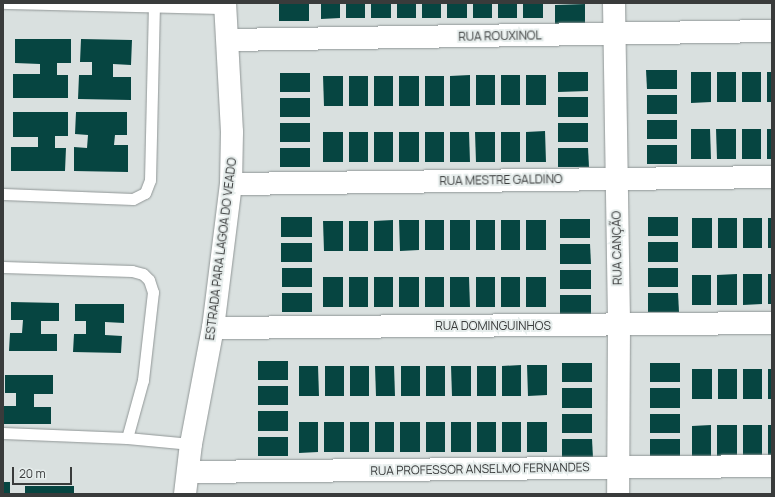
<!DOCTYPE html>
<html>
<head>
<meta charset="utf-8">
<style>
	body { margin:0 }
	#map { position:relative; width:775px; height:497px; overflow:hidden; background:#d9e0df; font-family:Manrope,sans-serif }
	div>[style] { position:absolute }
	.building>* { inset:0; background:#064541 }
	.roads { filter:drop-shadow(0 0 1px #909696) drop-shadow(0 0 1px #909696) }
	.service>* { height:11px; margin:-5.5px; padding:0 5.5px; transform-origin:5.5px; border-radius:5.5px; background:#fff }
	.minor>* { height:22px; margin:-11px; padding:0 11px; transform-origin:11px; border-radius:11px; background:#fff }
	span { translate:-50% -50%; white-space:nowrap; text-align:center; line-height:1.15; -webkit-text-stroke:4px #e6edec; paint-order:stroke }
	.street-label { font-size:12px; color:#393b3b }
	.frame { position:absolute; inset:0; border:4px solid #393b3b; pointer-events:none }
	.scale { position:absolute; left:12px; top:467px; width:60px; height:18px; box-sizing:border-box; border:2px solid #393b3b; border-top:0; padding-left:5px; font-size:12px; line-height:14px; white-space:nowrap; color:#393b3b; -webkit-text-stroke:3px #e6edec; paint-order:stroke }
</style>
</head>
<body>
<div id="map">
	<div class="building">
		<div style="clip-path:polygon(279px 3px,309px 3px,309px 21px,279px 21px)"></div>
		<div style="clip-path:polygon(321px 3px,340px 3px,340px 18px,321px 19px)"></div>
		<div style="clip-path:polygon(346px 3px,365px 3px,365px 18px,346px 18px)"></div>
		<div style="clip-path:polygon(371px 3px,391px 3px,391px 18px,371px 18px)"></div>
		<div style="clip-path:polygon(397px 3px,416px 3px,416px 18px,397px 18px)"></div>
		<div style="clip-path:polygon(422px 3px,441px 3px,441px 18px,422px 18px)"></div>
		<div style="clip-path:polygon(447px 3px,467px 3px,467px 18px,447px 18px)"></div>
		<div style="clip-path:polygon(473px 3px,492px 3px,492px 18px,473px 18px)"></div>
		<div style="clip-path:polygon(498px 3px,517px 3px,517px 18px,498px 18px)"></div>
		<div style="clip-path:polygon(523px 3px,543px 3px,543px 18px,523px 18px)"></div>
		<div style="clip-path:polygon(585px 4px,585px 24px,555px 24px,555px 5px)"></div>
		<div style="clip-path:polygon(15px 39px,71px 39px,71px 63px,57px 63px,57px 75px,68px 75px,68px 98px,13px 98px,13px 74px,40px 74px,40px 64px,15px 63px)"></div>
		<div style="clip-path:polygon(81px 39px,132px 40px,131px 65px,113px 64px,113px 77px,131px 77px,131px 100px,78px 99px,79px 75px,92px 75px,92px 62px,80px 62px)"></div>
		<div style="clip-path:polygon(646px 70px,677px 70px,677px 89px,647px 89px)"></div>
		<div style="clip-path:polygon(558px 72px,588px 72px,588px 91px,558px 92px)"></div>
		<div style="clip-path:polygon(691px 72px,711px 72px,711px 102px,691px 103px)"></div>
		<div style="clip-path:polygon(717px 72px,736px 72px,736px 102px,717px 102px)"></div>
		<div style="clip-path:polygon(742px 72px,761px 72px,761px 102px,742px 102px)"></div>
		<div style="clip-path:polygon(767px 72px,772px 72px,772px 102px,767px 102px)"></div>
		<div style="clip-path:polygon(280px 73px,310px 73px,310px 92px,280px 92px)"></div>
		<div style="clip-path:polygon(470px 75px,470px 106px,450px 106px,450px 76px)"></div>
		<div style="clip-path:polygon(476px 75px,495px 75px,495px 105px,476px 105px)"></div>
		<div style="clip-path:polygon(501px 75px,520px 75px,520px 105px,501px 105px)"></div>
		<div style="clip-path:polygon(526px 75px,546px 75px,546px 105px,526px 105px)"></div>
		<div style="clip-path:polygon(323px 76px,343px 76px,343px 106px,324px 106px)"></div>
		<div style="clip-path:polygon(349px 76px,368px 76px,368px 106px,349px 106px)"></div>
		<div style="clip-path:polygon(374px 76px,393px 76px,393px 106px,374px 106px)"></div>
		<div style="clip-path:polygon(399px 76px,419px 76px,419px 106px,399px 106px)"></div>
		<div style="clip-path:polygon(425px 76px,444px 76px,444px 106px,425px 106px)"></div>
		<div style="clip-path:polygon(647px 95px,677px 95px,677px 114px,647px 114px)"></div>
		<div style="clip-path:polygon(558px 97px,588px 97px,588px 117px,558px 117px)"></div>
		<div style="clip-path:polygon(280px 98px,310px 98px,310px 117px,280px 117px)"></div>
		<div style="clip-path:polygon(13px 112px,68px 112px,68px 136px,55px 136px,55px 148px,66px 148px,65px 171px,11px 171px,11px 147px,38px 147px,38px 137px,13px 137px)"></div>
		<div style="clip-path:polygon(76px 112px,127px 112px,127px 135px,115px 135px,114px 145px,128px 145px,128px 172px,74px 171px,74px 147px,87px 148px,88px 135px,75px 134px)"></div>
		<div style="clip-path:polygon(647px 120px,677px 120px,677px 139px,647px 139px)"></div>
		<div style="clip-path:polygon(280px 123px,310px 123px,310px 142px,280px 142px)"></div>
		<div style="clip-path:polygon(558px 123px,588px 123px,588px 142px,558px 142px)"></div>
		<div style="clip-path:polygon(691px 129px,710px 129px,711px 159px,691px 159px)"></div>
		<div style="clip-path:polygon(716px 129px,736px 129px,736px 159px,717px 159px)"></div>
		<div style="clip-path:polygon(742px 129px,761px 129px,761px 159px,742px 159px)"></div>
		<div style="clip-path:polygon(767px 129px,772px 129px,772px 159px,767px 159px)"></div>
		<div style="clip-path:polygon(545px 131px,546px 162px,526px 162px,526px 132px)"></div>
		<div style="clip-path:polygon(323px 132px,343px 132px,343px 162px,323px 162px)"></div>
		<div style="clip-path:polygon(349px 132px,368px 132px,368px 162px,349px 162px)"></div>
		<div style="clip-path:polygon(374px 132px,393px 132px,393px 162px,374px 162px)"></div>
		<div style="clip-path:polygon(399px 132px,419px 132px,419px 162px,399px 162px)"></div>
		<div style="clip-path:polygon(425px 132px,444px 132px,444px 162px,425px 162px)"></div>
		<div style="clip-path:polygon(450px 132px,469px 132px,470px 162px,450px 162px)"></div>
		<div style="clip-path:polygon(475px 132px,495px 132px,495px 162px,476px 162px)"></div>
		<div style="clip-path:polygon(501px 132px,520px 132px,520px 162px,501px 162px)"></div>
		<div style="clip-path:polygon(647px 145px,677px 145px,677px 164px,647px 164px)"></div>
		<div style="clip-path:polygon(280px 148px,310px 148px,310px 167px,280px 167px)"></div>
		<div style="clip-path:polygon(558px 148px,588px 148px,589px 167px,558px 167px)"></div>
		<div style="clip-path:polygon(281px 217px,312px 217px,312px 237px,281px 237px)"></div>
		<div style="clip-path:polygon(648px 217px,678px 217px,678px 236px,648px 236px)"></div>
		<div style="clip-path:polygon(692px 218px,712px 218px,712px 248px,692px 248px)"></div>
		<div style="clip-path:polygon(718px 218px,737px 218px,737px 248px,718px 248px)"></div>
		<div style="clip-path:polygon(743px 218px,762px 218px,762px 248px,743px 248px)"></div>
		<div style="clip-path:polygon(768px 218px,772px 218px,772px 248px,768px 248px)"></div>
		<div style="clip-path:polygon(560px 219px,590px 219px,590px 238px,560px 238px)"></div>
		<div style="clip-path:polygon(393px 220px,393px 251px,374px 251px,374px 221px)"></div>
		<div style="clip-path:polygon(399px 220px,419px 220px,419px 250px,400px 251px)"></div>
		<div style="clip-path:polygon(425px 220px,444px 220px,444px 250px,425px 250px)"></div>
		<div style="clip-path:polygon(450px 220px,470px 220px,470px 250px,450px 250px)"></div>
		<div style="clip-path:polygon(476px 220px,495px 220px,495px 250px,476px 250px)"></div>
		<div style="clip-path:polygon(501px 220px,520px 220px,520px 250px,501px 250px)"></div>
		<div style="clip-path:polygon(526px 220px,546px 220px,546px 250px,526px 250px)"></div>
		<div style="clip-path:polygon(323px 221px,343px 221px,343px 251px,324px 251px)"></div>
		<div style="clip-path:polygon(349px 221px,368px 221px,368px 251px,349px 251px)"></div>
		<div style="clip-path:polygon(648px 242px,678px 242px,678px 262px,648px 262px)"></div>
		<div style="clip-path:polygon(281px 243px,312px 243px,312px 262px,281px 262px)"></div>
		<div style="clip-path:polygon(560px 244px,590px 244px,591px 264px,560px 264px)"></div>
		<div style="clip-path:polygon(282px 268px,312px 268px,312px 287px,282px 287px)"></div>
		<div style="clip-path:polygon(648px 268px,678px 268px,678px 287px,648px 287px)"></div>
		<div style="clip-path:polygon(560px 270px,591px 270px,591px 289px,560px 289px)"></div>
		<div style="clip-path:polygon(737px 274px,737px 305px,717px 305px,717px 275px)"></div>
		<div style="clip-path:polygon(743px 274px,762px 274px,762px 304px,743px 305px)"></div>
		<div style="clip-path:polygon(768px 274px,772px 274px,772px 304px,768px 304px)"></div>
		<div style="clip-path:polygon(692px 275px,711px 275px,711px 305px,692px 305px)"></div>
		<div style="clip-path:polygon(323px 277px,343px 277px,343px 307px,323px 307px)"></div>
		<div style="clip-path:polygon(349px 277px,368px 277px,368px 307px,349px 307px)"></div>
		<div style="clip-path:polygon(374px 277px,393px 277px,393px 307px,374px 307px)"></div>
		<div style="clip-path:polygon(399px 277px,419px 277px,419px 307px,399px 307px)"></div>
		<div style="clip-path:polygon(425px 277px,444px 277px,444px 307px,425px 307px)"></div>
		<div style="clip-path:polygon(450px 277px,469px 277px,470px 307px,450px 307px)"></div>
		<div style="clip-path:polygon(476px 277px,495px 277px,495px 307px,476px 307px)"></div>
		<div style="clip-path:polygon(501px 277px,520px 277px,520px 307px,501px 307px)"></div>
		<div style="clip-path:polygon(526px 277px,546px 277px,546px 307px,526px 307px)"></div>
		<div style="clip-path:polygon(282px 293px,312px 293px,312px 312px,282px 312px)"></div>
		<div style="clip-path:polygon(648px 293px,678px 293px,679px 312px,648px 312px)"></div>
		<div style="clip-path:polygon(560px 295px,591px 295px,591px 314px,560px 314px)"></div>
		<div style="clip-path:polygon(11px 302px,59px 303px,59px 321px,41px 321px,41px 334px,57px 334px,57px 351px,9px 351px,10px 333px,22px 333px,23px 320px,11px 320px)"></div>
		<div style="clip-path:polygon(75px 304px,124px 304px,124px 323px,105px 322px,105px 335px,122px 336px,121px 353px,73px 352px,74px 334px,86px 334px,86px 321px,75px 321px)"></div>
		<div style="clip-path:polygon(258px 361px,288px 361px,288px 380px,258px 380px)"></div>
		<div style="clip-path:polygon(562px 363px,592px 363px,592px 382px,562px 382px)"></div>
		<div style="clip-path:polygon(650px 363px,680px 363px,680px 382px,650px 382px)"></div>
		<div style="clip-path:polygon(521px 365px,521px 396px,502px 396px,502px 366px)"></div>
		<div style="clip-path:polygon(527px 365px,547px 365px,547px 395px,528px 396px)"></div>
		<div style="clip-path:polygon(299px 366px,318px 366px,319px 396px,299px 396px)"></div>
		<div style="clip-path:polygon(325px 366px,344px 366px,344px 396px,325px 396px)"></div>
		<div style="clip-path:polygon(350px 366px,369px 366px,369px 396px,350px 396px)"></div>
		<div style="clip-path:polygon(375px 366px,394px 366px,395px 396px,376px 396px)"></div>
		<div style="clip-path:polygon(401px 366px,420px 366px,420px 396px,401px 396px)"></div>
		<div style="clip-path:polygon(426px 366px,445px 366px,445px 396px,426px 396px)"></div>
		<div style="clip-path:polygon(451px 366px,471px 366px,471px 396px,452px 396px)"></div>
		<div style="clip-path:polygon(477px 366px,496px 366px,496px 396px,477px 396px)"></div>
		<div style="clip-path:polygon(692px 369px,712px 369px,712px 399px,692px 399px)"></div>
		<div style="clip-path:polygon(718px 369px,737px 369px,737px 399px,718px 399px)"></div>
		<div style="clip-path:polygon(743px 369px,762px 369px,762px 399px,743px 399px)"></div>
		<div style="clip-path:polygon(768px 369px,772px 369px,772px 399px,768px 399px)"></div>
		<div style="clip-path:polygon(5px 375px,53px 375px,53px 394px,34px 394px,34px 407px,51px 407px,51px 424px,3px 424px,3px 406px,16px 406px,16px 393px,5px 393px)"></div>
		<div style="clip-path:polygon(258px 386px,288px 386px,288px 405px,258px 405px)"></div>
		<div style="clip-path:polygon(562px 388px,592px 388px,592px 408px,562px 408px)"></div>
		<div style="clip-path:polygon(650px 388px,680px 388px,680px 408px,650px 408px)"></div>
		<div style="clip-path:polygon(258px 411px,288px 411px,288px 431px,258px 431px)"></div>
		<div style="clip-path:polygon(562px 414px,592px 414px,592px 433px,562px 433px)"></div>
		<div style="clip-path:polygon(650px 414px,680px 414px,680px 433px,650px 433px)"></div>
		<div style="clip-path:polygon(299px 422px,318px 422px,318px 452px,299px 453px)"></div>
		<div style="clip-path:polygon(324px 422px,344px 422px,344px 452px,324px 452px)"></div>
		<div style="clip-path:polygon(350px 422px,369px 422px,369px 452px,350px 452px)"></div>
		<div style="clip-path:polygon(375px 422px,394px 422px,394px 452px,375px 452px)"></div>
		<div style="clip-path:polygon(400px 422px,420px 422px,420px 452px,400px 452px)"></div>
		<div style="clip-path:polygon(426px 422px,445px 422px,445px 452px,426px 452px)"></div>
		<div style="clip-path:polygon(451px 422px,471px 422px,471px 452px,451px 452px)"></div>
		<div style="clip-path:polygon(477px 422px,496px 422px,496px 452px,477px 452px)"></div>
		<div style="clip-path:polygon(502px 422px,521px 422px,521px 452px,502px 452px)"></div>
		<div style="clip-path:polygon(527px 422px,547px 422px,547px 452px,527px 452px)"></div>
		<div style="clip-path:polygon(711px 425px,711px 456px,692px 456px,692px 426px)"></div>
		<div style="clip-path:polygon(717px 425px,737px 425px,737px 455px,717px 456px)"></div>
		<div style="clip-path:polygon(743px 425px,762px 425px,762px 455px,743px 455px)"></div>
		<div style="clip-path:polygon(768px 425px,772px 425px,772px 455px,768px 455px)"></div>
		<div style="clip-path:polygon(258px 437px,288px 437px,288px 456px,258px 456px)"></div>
		<div style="clip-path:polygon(562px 439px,592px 439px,593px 458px,562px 458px)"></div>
		<div style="clip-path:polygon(650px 439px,680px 439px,680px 458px,650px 458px)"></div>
		<div style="clip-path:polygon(3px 482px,10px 482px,10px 494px,3px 494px)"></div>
		<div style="clip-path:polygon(25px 486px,74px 486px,74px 494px,25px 494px)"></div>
	</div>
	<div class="roads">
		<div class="service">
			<div style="left:3px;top:3px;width:222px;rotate:1.3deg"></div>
			<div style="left:3px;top:194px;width:130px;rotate:2.2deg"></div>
			<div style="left:133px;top:199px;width:13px;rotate:-27deg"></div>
			<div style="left:145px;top:193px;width:14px;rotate:-69deg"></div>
			<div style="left:150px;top:180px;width:177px;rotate:-88.7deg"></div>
			<div style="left:3px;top:267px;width:129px;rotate:1.8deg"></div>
			<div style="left:132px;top:271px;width:11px;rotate:15deg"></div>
			<div style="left:143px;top:274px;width:8px;rotate:45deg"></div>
			<div style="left:149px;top:280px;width:13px;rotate:72deg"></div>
			<div style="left:153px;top:292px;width:89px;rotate:96.5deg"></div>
			<div style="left:143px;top:380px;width:60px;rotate:105.4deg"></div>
			<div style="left:3px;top:433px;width:124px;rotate:2.3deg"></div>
			<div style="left:127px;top:438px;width:64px;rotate:5.4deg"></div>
		</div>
		<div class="minor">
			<div style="left:614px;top:3px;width:322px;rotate:89.1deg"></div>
			<div style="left:619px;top:325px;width:169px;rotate:90.3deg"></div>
			<div style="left:228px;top:40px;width:544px;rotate:-0.95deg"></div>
			<div style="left:231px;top:184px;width:541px;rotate:-0.74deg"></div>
			<div style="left:213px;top:328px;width:559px;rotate:-0.51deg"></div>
			<div style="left:188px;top:472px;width:584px;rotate:-0.59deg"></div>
			<div style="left:185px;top:494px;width:50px;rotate:-83.2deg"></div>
			<div style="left:191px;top:444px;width:118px;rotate:-79.3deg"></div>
			<div style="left:213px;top:328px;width:145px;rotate:-82.9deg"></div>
			<div style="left:231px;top:184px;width:52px;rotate:-88.9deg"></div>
			<div style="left:232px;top:132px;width:129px;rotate:-93.1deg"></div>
		</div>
	</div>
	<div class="street-label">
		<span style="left:500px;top:36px;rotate:-1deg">RUA ROUXINOL</span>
		<span style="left:501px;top:180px;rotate:-1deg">RUA MESTRE GALDINO</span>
		<span style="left:617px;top:248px;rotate:-91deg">RUA CANÇÃO</span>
		<span style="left:221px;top:249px;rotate:-83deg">ESTRADA PARA LAGOA DO VEADO</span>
		<span style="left:493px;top:326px">RUA DOMINGUINHOS</span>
		<span style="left:480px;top:469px;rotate:-1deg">RUA PROFESSOR ANSELMO FERNANDES</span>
	</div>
	<div class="frame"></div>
	<div class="scale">20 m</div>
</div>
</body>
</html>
